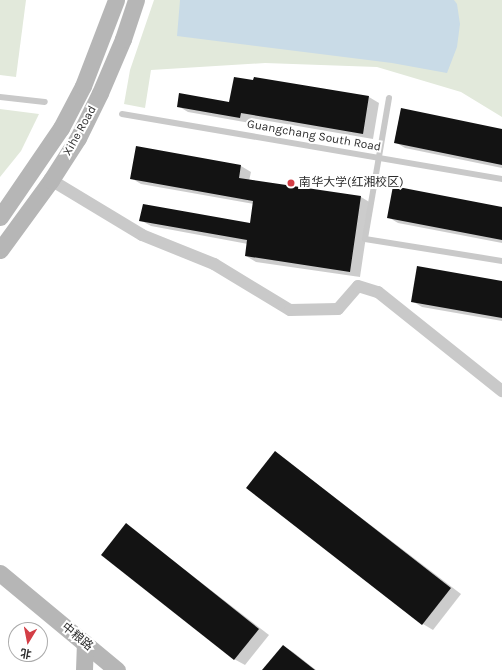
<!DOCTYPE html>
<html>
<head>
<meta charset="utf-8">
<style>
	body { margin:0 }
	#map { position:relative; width:502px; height:670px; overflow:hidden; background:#fff; font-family:Karla,"Noto Sans SC",sans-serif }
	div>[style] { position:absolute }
	.green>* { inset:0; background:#e2e9db }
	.water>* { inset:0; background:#c9dbe7 }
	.shadow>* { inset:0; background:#0003 }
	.building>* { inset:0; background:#131313 }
	.lane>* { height:6px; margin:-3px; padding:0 3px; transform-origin:3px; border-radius:3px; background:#c9c9c9 }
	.street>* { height:12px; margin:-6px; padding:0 6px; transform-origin:6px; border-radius:6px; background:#c9c9c9 }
	.secondary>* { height:17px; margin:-8.5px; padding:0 8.5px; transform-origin:8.5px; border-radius:8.5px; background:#b6b6b6 }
	.dots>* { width:11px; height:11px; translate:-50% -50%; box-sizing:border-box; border:2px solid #fff; border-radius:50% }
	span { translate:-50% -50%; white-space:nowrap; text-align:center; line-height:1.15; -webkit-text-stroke:4px #fff; paint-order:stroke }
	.street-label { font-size:12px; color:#2c2c2c }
	.poi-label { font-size:12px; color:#2c2c2c }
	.left { translate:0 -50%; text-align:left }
	.north { position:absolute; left:8px; top:622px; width:40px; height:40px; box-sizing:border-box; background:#fff; border:1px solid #ababab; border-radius:50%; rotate:190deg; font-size:11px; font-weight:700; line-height:16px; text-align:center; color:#2c2c2c }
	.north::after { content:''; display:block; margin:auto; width:14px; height:18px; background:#d33e46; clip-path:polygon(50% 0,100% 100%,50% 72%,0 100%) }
</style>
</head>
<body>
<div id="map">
	<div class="green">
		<div style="clip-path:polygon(0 0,26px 0,16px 77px,0 75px)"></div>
		<div style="clip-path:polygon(154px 0,502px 0,502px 117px,461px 92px,377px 67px,265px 63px,151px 70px,145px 108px,124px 104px,130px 70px)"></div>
		<div style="clip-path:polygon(0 109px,39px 114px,21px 151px,0 177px)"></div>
	</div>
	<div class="water">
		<div style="clip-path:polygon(180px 0,454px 0,457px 4px,460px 24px,457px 47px,447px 73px,392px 63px,177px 36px)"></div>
	</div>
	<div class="shadow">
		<div style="clip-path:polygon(369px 97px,379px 103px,373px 139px,251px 118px,250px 123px,188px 112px,178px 106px)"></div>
		<div style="clip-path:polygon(502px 130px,502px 168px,405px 148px,395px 142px)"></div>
		<div style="clip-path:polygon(241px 166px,251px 172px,249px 181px,361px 197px,371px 203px,360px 277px,256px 262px,246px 256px,248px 244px,151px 226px,140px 220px,251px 224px,254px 204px,141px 184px,131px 178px)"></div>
		<div style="clip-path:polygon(502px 208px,502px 243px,398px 223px,388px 217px)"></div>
		<div style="clip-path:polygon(502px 282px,502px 321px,422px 307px,412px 301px)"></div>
		<div style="clip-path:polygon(275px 452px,461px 594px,433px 630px,423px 624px)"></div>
		<div style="clip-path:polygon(127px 525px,269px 635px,245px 665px,234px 659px)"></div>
		<div style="clip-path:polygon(283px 646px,293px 652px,316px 670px,264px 670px)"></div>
	</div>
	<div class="building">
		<div style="clip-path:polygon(234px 77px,253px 80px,254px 77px,369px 96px,363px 134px,241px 113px,240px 118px,177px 107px,179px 93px,229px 102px)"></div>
		<div style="clip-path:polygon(401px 108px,502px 129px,502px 165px,394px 143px)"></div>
		<div style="clip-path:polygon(136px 146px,241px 165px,239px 178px,361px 196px,350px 272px,245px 256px,247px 240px,139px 221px,143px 204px,250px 223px,253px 201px,130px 179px)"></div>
		<div style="clip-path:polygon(393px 186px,502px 207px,502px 240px,387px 218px)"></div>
		<div style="clip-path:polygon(417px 266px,502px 281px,502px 318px,411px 302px)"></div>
		<div style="clip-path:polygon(275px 451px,451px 588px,422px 625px,246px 488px)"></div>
		<div style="clip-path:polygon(126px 523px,259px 629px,234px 660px,101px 555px)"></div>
		<div style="clip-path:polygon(283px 645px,315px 670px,262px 670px)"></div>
	</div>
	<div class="lane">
		<div style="left:0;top:97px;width:45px;rotate:6.3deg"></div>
		<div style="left:389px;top:98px;width:143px;rotate:99.7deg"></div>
		<div style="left:365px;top:239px;width:139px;rotate:9.1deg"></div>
		<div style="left:122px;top:114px;width:386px;rotate:9.7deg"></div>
	</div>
	<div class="street">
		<div style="left:51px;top:180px;width:106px;rotate:31.1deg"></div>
		<div style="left:142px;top:235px;width:78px;rotate:21.9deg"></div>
		<div style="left:214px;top:264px;width:89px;rotate:31.2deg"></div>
		<div style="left:290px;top:310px;width:48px;rotate:-1.2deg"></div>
		<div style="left:338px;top:309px;width:30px;rotate:-49deg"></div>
		<div style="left:358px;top:286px;width:21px;rotate:17deg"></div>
		<div style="left:378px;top:292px;width:159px;rotate:38.6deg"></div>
	</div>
	<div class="secondary">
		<div style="left:0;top:217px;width:108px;rotate:-55.6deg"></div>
		<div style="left:61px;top:128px;width:47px;rotate:-62.4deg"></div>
		<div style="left:83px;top:86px;width:92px;rotate:-69deg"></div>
		<div style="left:0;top:250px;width:87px;rotate:-53.9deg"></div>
		<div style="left:51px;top:180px;width:50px;rotate:-57.3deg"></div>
		<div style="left:78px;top:138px;width:50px;rotate:-63.9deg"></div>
		<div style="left:100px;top:93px;width:59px;rotate:-66.9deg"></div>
		<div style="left:123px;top:39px;width:41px;rotate:-71.6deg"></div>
		<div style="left:0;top:573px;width:152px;rotate:39.7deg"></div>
		<div style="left:84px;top:670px;width:27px;rotate:-88deg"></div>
	</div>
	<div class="dots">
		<div style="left:291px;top:183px;background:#d33e46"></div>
	</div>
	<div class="street-label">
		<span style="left:80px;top:131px;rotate:-61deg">Xihe Road</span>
		<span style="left:314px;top:136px;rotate:10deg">Guangchang South Road</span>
		<span style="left:77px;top:637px;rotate:39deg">中粮路</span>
	</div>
	<div class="poi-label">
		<span class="left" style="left:299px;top:183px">南华大学(红湘校区)</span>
	</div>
	<div class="north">北</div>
</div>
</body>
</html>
